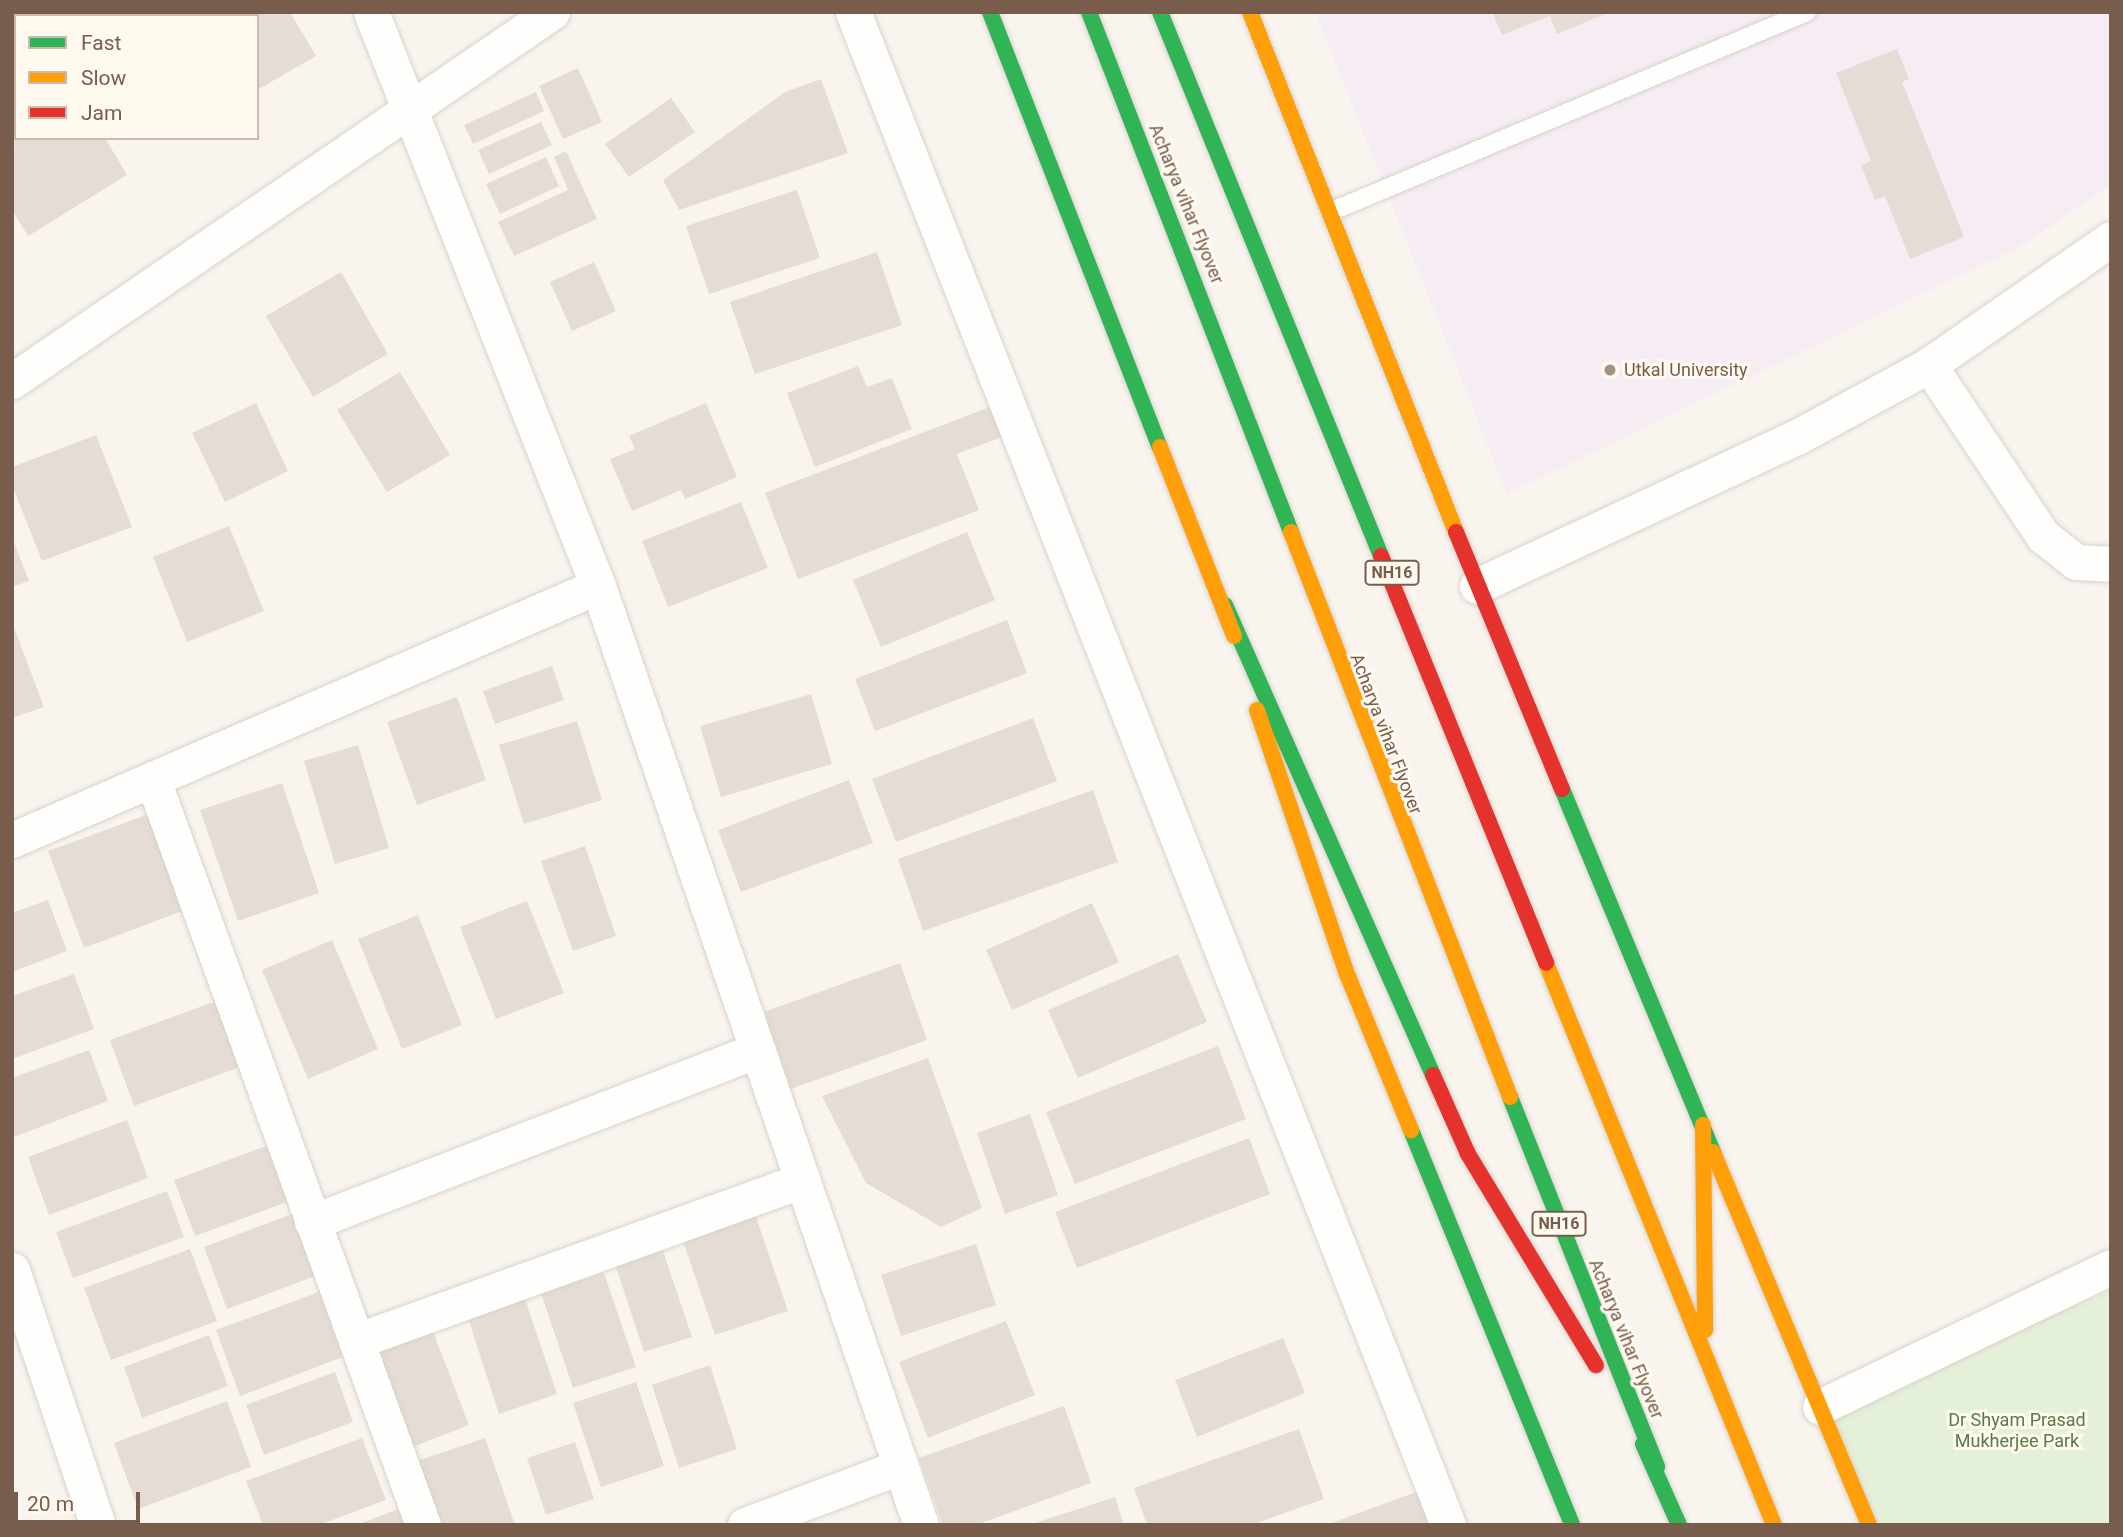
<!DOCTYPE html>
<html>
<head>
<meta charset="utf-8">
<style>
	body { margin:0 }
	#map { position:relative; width:2123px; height:1537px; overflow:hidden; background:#f9f5ee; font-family:Roboto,sans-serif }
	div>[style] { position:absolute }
	.education>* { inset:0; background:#f6edf4 }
	.green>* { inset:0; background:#e5f0d9 }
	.building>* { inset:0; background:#e5ddd5 }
	.roads { filter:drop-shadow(0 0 2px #d8d2cc) drop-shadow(0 0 2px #d8d2cc) }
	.lane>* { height:18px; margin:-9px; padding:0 9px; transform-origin:9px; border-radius:9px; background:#fefefc }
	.street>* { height:35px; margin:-17.5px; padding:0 17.5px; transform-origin:17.5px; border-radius:17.5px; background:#fefefc }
	.fast>* { height:16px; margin:-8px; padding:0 8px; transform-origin:8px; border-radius:8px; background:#30b455 }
	.slow>* { height:16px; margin:-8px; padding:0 8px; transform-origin:8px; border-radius:8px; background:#ff9f0a }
	.jam>* { height:16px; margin:-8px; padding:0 8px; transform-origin:8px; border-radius:8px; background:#e5322d }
	.dots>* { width:19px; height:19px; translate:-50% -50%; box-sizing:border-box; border:4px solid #fff9f0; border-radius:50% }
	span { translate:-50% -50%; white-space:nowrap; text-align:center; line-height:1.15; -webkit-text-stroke:6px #fff9f0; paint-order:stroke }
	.shield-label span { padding:2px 5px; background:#fff9f0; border:2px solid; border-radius:5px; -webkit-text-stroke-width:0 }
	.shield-label { font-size:16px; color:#785d4c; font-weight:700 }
	.street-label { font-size:18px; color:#785d4c }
	.poi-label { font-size:18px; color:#785d4c }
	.left { translate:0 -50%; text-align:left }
	.park-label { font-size:18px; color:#547e43 }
	.frame { position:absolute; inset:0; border:14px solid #785d4c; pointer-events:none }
	.legend { position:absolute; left:14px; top:14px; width:245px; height:126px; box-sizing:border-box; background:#fff9f0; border:2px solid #c9bbae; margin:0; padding:9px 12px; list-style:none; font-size:21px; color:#785d4c }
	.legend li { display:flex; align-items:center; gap:14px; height:35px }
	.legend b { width:35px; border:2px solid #c9bbae }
	.scale { position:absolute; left:14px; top:1492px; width:126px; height:32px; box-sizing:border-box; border:4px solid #785d4c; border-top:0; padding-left:9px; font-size:21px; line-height:24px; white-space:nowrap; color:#785d4c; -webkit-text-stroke:5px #fff9f0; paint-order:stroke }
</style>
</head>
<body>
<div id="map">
	<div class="education">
		<div style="clip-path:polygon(1315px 12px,2111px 12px,2111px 185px,2020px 247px,1507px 494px)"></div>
	</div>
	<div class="green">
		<div style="clip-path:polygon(2111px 1290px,2111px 1525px,1875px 1525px,1830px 1411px)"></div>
	</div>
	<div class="building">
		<div style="clip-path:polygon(12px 12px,58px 12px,53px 16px)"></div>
		<div style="clip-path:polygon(172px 12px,290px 12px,316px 56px,257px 90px,257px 16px)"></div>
		<div style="clip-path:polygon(1492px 12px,1610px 12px,1557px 34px,1550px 16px,1502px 35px)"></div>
		<div style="clip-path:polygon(1897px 49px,1909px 79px,1902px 82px,1964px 237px,1910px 259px,1885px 196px,1875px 200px,1861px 165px,1871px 161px,1836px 73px)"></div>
		<div style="clip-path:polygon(578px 68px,602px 122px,563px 139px,539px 86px)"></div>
		<div style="clip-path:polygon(821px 79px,848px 153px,679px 210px,663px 180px,785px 92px)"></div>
		<div style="clip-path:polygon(536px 92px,544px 111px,473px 144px,464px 125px)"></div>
		<div style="clip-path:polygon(671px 98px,695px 132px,629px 177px,605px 144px)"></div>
		<div style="clip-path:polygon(16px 104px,16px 138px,105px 138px,127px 175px,28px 236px,12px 210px)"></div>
		<div style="clip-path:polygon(541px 122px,552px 145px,489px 174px,478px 150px)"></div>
		<div style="clip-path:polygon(566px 151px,597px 219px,514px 256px,498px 222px,568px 190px,554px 157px)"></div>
		<div style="clip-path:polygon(546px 157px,559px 186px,500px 214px,486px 184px)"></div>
		<div style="clip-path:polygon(797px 190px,820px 258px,709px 294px,686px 226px)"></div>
		<div style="clip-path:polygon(877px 252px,902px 325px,755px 374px,730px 302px)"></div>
		<div style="clip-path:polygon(594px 262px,616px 311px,572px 331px,550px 282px)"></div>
		<div style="clip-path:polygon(341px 272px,388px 354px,313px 397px,266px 316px)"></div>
		<div style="clip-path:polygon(858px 366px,867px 387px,892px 378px,912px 429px,815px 467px,787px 393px)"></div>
		<div style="clip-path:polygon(400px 372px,450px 455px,387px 492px,337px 410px)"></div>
		<div style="clip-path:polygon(256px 403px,288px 471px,225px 502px,192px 433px)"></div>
		<div style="clip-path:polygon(706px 403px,737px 477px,685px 499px,681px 490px,632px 511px,610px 459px,635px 449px,629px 436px)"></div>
		<div style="clip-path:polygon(995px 405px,1007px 435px,957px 454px,979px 510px,798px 579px,765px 493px)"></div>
		<div style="clip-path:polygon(96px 435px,132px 527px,42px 561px,12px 485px,12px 467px)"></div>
		<div style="clip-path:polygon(741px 502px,768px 568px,668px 607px,642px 541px)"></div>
		<div style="clip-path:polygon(229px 526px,264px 611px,187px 642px,153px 557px)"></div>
		<div style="clip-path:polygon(967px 532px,995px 600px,881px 647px,853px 580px)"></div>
		<div style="clip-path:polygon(12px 537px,29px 581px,12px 587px)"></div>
		<div style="clip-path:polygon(1007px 620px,1027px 673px,875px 731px,855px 679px)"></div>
		<div style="clip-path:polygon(12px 622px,44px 707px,12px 718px)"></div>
		<div style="clip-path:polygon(552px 666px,564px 700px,495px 724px,483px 691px)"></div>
		<div style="clip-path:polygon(811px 694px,832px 764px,721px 797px,700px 726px)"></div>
		<div style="clip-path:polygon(457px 697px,486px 780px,417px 805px,387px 722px)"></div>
		<div style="clip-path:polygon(1033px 718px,1057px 781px,896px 842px,872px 779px)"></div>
		<div style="clip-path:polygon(577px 721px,602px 800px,524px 824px,499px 745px)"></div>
		<div style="clip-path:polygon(358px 745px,389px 848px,335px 864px,304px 761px)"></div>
		<div style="clip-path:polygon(849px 780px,873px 843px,741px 892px,718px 830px)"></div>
		<div style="clip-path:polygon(282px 783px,319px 893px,238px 921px,200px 810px)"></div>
		<div style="clip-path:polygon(1093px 790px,1118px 862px,923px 931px,898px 859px)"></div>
		<div style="clip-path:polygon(149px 814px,185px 910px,84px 948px,48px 851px)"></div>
		<div style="clip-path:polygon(585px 846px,616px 936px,573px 951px,541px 861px)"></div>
		<div style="clip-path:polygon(48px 900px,67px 951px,12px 972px,12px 913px)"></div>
		<div style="clip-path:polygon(527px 901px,564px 993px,496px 1019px,460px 927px)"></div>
		<div style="clip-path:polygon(1092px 903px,1119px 962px,1012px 1010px,986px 950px)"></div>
		<div style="clip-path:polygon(418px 915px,462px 1025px,402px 1049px,358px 939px)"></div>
		<div style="clip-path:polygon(332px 940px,378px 1049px,308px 1079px,262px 970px)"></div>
		<div style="clip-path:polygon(1178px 954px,1207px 1022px,1078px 1078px,1048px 1010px)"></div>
		<div style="clip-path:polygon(900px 963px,927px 1040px,791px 1089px,764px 1012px)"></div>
		<div style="clip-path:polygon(74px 974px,94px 1029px,12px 1059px,12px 996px)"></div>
		<div style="clip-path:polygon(216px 1001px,240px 1067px,134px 1106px,110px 1040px)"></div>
		<div style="clip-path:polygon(1218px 1046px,1246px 1119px,1075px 1184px,1046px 1112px)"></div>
		<div style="clip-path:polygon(89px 1050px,108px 1101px,14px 1137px,12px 1078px)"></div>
		<div style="clip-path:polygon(928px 1058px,982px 1208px,941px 1227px,866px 1183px,822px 1096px)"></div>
		<div style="clip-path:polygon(1030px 1114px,1058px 1195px,1005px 1214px,977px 1133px)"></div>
		<div style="clip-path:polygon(127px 1120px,148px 1178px,49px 1215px,28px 1157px)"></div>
		<div style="clip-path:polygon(1249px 1138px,1270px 1194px,1077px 1268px,1055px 1212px)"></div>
		<div style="clip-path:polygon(274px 1143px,295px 1199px,195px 1236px,174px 1180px)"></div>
		<div style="clip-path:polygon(167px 1191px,184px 1237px,73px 1278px,56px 1232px)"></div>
		<div style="clip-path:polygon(754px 1211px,788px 1311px,715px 1335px,681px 1235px)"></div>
		<div style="clip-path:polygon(295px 1213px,318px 1275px,227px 1309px,204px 1247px)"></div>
		<div style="clip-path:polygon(976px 1244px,996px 1305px,901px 1336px,881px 1275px)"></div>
		<div style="clip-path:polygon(661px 1245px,692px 1337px,644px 1352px,614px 1261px)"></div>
		<div style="clip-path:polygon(190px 1249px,217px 1321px,111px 1360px,84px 1288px)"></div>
		<div style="clip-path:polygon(604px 1273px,636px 1367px,573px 1388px,541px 1293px)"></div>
		<div style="clip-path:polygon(319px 1292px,343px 1357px,240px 1396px,216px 1330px)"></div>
		<div style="clip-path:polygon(523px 1293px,557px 1394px,499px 1414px,466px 1312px)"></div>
		<div style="clip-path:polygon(1006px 1321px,1035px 1395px,928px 1438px,899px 1362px)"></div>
		<div style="clip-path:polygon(432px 1329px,469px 1425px,410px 1448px,372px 1352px)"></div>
		<div style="clip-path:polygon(209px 1335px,228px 1386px,142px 1418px,124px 1367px)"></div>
		<div style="clip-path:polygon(1283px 1338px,1305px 1393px,1197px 1437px,1175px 1380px)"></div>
		<div style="clip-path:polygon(710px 1365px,737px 1449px,679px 1468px,652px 1385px)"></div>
		<div style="clip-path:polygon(335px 1372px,353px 1422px,264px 1455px,246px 1405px)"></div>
		<div style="clip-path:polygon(636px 1382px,664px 1466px,601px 1487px,573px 1403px)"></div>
		<div style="clip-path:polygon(227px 1401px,251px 1467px,138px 1509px,114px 1443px)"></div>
		<div style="clip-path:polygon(1064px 1406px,1091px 1483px,976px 1525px,943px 1525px,919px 1458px)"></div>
		<div style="clip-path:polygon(1299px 1429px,1324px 1499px,1251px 1525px,1147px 1525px,1134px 1488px)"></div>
		<div style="clip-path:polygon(362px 1438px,386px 1500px,319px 1525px,263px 1525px,246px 1481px)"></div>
		<div style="clip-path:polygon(485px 1438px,515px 1525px,438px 1525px,417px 1461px)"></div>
		<div style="clip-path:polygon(575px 1442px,594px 1499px,546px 1515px,527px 1458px)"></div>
		<div style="clip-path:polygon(1419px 1491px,1432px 1525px,1326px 1525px)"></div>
		<div style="clip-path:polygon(1115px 1497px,1124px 1525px,1032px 1525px,1032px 1524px)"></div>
		<div style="clip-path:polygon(401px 1508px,408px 1525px,356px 1525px)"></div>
	</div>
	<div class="roads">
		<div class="lane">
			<div style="left:1330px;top:212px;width:517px;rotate:-22.75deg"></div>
		</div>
		<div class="street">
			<div style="left:371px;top:12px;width:617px;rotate:68.42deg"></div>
			<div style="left:598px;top:586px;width:993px;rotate:71.02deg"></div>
			<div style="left:853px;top:12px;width:1626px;rotate:68.53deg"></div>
			<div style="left:1929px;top:365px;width:206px;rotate:56.3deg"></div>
			<div style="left:2043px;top:536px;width:42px;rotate:38.2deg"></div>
			<div style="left:2076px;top:562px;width:35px;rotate:3deg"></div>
			<div style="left:12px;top:381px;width:654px;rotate:-34.35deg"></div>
			<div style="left:1477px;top:586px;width:353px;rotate:-25deg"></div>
			<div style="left:1797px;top:437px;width:150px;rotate:-28.6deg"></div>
			<div style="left:1929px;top:365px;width:221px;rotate:-34.7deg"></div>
			<div style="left:154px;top:783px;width:789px;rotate:70.07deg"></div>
			<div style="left:12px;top:840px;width:639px;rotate:-23.43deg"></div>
			<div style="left:312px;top:1222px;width:476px;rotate:-21.1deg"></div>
			<div style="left:12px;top:1270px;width:269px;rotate:71.4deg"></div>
			<div style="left:356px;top:1341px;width:474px;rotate:-19.8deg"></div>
			<div style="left:1820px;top:1407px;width:323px;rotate:-25.7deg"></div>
			<div style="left:745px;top:1525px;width:165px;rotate:-20.6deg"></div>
		</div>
		<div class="fast">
			<div style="left:990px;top:12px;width:467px;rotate:68.7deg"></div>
			<div style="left:1089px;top:12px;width:558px;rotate:68.77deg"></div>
			<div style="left:1160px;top:12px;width:587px;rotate:67.89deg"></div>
			<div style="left:1225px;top:605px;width:514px;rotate:66.13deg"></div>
			<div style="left:1562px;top:789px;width:393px;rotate:67.4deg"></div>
			<div style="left:1510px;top:1097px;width:398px;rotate:68.3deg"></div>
			<div style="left:1411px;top:1130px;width:427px;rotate:67.8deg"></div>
			<div style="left:1643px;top:1444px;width:89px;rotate:66deg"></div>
		</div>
		<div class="slow">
			<div style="left:1250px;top:12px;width:559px;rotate:68.39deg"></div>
			<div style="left:1160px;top:447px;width:203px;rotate:68.6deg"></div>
			<div style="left:1291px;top:532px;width:606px;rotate:68.81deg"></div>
			<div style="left:1257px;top:710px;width:279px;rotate:71.2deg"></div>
			<div style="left:1347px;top:974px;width:169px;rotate:67.7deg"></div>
			<div style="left:1546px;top:963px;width:606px;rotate:67.92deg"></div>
			<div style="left:1703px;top:1125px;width:205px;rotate:89.4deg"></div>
			<div style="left:1713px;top:1152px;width:404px;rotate:67.3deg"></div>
		</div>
		<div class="jam">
			<div style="left:1456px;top:532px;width:278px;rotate:67.6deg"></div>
			<div style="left:1381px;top:556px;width:439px;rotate:67.9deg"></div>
			<div style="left:1433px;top:1075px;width:86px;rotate:66.1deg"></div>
			<div style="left:1468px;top:1154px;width:247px;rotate:58.8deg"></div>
		</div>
	</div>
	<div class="dots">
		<div style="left:1610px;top:370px;background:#a59285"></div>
	</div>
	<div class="shield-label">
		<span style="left:1392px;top:573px">NH16</span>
		<span style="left:1559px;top:1224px">NH16</span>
	</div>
	<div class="street-label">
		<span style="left:1186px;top:204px;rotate:68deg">Acharya vihar Flyover</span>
		<span style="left:1386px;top:734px;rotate:69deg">Acharya vihar Flyover</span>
		<span style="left:1626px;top:1339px;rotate:68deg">Acharya vihar Flyover</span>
	</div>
	<div class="poi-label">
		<span class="left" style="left:1624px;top:370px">Utkal University</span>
	</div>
	<div class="park-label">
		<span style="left:2017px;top:1431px">Dr Shyam Prasad<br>Mukherjee Park</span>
	</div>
	<div class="frame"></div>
	<ul class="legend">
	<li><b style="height:9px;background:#30b455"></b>Fast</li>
	<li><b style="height:9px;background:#ff9f0a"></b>Slow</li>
	<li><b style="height:9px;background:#e5322d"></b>Jam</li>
	</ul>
	<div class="scale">20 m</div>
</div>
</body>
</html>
